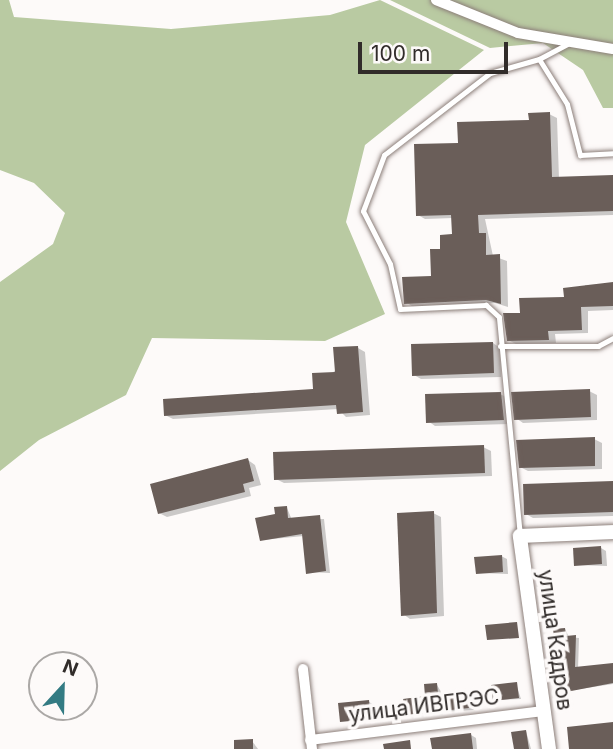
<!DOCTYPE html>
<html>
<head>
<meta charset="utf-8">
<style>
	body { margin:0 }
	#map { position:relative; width:613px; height:749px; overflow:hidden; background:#fdfaf9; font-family:Inter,sans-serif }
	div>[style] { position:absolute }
	.forest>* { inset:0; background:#b9caa2 }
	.shadow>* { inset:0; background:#0003 }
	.building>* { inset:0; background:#6a5e59 }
	.roads { filter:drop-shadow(0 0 2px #8c7f7a) drop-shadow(0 0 2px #8c7f7a) }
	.service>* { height:5px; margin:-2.5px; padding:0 2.5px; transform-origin:2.5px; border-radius:2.5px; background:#fff }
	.minor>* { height:10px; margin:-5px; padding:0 5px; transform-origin:5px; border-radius:5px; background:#fff }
	.tertiary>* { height:14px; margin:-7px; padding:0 7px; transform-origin:7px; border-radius:7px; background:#fff }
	span { translate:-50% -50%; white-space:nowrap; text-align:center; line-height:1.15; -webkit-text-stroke:7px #fdfaf9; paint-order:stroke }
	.street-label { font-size:21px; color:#312c2a }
	.north { position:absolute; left:28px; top:651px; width:70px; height:70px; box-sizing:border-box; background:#fdfaf9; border:2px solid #aba8a6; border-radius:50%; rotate:22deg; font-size:19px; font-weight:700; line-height:28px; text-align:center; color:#312c2a }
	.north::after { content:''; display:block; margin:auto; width:24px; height:32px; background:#337b83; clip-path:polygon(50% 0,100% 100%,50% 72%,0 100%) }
	.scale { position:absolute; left:358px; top:42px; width:150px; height:32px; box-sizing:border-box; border:4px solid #312c2a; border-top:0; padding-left:9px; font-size:21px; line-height:24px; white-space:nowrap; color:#312c2a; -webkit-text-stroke:5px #fdfaf9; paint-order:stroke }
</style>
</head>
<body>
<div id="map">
	<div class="forest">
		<div style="clip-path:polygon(0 0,9px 0,14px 17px,171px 29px,330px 15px,380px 0,484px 50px,365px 145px,346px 222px,385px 314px,325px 341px,152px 338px,126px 395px,39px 440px,0 471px,0 282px,53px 244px,65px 213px,34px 183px,0 170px)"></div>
		<div style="clip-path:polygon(390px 0,613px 0,613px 108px,603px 108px,583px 70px,543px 43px,490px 48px)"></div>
	</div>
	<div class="shadow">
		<div style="clip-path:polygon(549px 114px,557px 118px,559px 179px,613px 177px,613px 215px,485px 219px,493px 256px,507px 261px,508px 307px,495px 303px,413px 307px,406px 302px,433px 277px,453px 236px,453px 218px,425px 219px,418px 215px,459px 145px)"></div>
		<div style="clip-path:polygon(613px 284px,613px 310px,588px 311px,588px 333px,555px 334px,556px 343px,516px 344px,508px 340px,522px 314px,585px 290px,585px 285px)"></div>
		<div style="clip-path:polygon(493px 343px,500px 348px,501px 377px,421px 379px,414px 375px)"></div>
		<div style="clip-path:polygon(358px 348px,365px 352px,370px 415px,346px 417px,338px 409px,173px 419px,165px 415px,315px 390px)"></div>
		<div style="clip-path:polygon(589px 391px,597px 395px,597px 420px,523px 423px,516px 418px)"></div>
		<div style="clip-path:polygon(500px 394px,508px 398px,510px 424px,435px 426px,428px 421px)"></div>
		<div style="clip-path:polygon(594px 439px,602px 443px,602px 469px,528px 471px,520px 467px)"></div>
		<div style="clip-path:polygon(483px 447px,491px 451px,492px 476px,284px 483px,276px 479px)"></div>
		<div style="clip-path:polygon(248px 460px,255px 465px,261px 485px,249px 488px,251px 496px,167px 517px,159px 513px)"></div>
		<div style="clip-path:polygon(613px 483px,613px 516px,533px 518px,526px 514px)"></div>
		<div style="clip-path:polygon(287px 508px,292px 520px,324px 519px,330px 573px,307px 572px,304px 536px,262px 540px,276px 515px)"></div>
		<div style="clip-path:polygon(433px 513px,441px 517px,444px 616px,410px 619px,403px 614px)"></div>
		<div style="clip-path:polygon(601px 548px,606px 551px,607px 566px,576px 565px)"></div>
		<div style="clip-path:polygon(501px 556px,507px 559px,508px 574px,477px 573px)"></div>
		<div style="clip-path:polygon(565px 629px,569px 637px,579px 638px,578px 669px,613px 665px,613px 684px,567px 691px,566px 683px,561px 681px)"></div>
		<div style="clip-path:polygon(516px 684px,521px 699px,495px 700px)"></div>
		<div style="clip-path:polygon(437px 685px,443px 695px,472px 696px,474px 710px,407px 714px)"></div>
		<div style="clip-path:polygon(369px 702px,374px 705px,376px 721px,341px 721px)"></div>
		<div style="clip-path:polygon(526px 731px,531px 749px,515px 749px)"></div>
		<div style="clip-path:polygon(471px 735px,476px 738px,477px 749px,433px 749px)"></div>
		<div style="clip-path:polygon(252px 741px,258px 749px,236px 749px)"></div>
	</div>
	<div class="building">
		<div style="clip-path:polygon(550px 112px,552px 177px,613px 175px,613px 211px,478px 215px,479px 233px,486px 233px,486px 255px,500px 254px,501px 304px,486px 300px,404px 304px,402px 277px,431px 276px,430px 249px,440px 249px,440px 235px,452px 234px,451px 215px,416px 216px,414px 144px,458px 143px,457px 122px,529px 120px,528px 113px)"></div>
		<div style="clip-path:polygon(613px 282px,613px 306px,581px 307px,582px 330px,548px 331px,549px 340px,507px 341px,503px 313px,520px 313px,519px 298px,564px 297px,563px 288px)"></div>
		<div style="clip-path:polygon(493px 342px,494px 373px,412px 376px,411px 344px)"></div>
		<div style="clip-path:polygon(358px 346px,363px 412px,337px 414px,336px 405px,164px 416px,163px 399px,313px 389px,312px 373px,335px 372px,333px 347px)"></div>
		<div style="clip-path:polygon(590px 389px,591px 417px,514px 420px,511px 392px)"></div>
		<div style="clip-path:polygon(501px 392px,504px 420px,426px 423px,425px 394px)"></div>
		<div style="clip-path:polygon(595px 437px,595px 466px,519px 468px,516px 440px)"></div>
		<div style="clip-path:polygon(484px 445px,485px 473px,274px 480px,273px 452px)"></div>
		<div style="clip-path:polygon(248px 458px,254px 481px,243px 484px,245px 492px,158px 514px,150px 484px)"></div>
		<div style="clip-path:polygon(613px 481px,613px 512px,524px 515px,523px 484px)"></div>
		<div style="clip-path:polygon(287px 506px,288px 518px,320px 515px,326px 571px,306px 574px,302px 534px,260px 541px,255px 518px,275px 514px,274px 507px)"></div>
		<div style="clip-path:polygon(434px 511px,437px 613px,401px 616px,397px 513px)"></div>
		<div style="clip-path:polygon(601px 546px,602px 564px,574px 566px,573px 548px)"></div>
		<div style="clip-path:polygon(502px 555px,503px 572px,476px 574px,474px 557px)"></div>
		<div style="clip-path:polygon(517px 622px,519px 638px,487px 640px,485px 625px)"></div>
		<div style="clip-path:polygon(565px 628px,566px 636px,576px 635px,575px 667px,613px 663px,613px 683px,566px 692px,565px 682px,559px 682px,553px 629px)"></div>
		<div style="clip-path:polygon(517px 682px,519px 698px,493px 701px,491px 685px)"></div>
		<div style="clip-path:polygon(437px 683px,438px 694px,467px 691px,469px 708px,405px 715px,403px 699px,425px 696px,424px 684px)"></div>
		<div style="clip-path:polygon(369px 700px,371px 719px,340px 722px,338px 703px)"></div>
		<div style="clip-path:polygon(613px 722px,613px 749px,569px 749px,567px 727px)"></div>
		<div style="clip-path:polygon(526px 730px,529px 749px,514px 749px,511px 732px)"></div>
		<div style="clip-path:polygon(471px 733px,473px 749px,432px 749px,430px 738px)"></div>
		<div style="clip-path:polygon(253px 739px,253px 749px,234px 749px,234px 740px)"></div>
		<div style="clip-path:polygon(410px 740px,411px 749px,384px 749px,383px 744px)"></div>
	</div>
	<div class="roads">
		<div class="service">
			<div style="left:539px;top:59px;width:53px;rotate:58.1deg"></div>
			<div style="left:567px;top:104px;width:53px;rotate:75.7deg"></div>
			<div style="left:580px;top:155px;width:33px;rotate:-3deg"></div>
			<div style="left:500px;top:346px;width:98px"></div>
			<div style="left:598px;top:346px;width:17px;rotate:-28deg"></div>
			<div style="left:520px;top:536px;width:220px;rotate:-95.5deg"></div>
			<div style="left:499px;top:317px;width:18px;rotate:-137deg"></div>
			<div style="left:486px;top:305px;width:86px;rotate:177.3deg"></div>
			<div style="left:400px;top:309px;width:46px;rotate:-102.5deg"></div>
			<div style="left:390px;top:264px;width:59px;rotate:-117deg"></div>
			<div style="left:363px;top:211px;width:60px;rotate:-69.4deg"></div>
			<div style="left:384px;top:155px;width:134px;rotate:-37.7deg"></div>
			<div style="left:490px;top:73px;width:51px;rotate:-15.9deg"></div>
			<div style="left:539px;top:59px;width:32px;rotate:-28deg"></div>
		</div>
		<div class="minor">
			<div style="left:436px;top:0;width:88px;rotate:21.9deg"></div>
			<div style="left:518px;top:33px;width:96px;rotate:9.6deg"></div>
			<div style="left:303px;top:669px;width:81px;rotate:83.6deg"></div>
			<div style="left:310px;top:740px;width:234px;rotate:-7.1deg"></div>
		</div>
		<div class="tertiary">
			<div style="left:549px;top:749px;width:215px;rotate:-97.8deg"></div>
			<div style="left:520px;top:536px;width:93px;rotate:-2.5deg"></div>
		</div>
	</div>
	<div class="street-label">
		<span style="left:555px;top:640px;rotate:82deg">улица Кадров</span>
		<span style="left:424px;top:706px;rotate:-7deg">улица ИВГРЭС</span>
	</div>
	<div class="north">N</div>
	<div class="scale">100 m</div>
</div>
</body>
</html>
